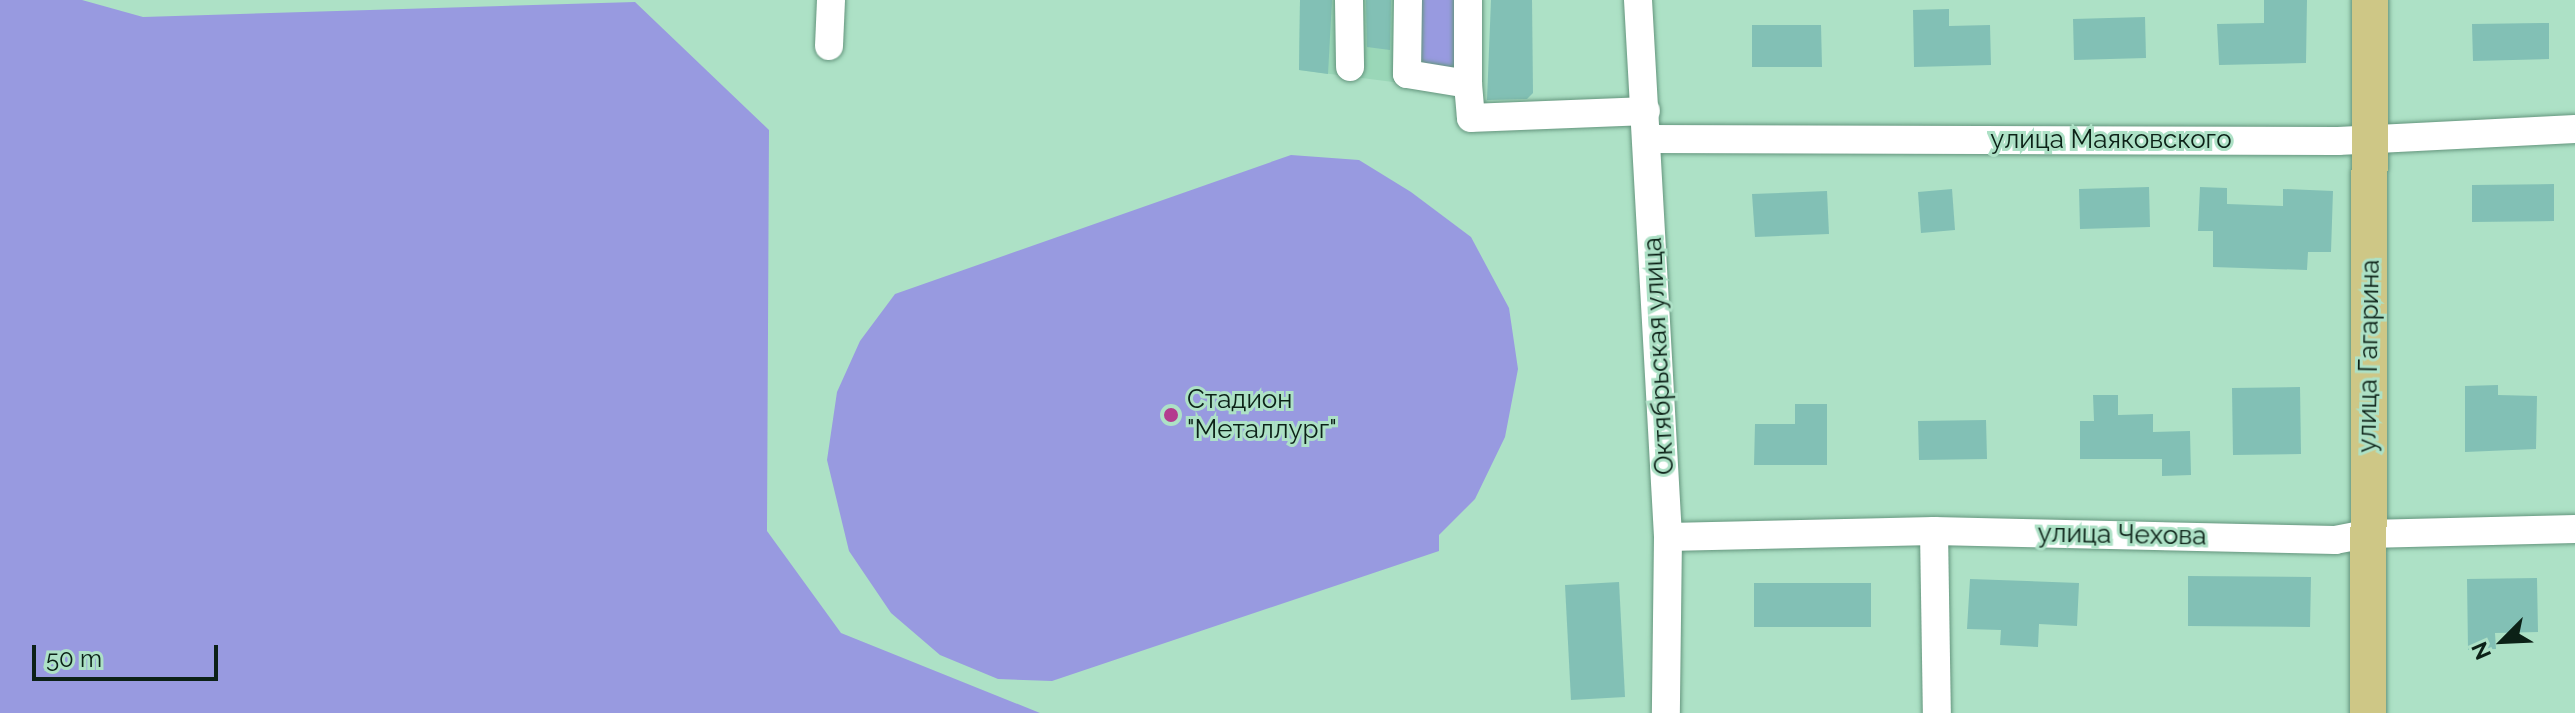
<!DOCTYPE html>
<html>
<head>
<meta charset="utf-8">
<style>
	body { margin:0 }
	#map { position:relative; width:2575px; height:713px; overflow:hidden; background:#ade1c6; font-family:Raleway,sans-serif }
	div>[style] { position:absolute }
	.built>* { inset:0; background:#9ad7b8 }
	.green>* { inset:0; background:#989ae0 }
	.building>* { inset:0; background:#82c0b5 }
	.roads { filter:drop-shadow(0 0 2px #64957d) drop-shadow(0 0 2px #64957d) }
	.minor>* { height:28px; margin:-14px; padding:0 14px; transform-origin:14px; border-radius:14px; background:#fff }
	.major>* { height:36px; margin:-18px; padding:0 18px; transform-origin:18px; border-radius:18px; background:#cec786 }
	.dots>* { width:22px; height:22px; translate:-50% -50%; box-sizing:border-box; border:4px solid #ade1c6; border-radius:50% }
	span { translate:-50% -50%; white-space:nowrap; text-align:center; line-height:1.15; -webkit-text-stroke:6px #ade1c6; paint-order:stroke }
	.street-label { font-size:26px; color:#0c2117 }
	.poi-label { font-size:26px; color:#0c2117 }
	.left { translate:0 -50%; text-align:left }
	.north { position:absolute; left:2463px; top:601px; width:80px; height:80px; -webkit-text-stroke:6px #ade1c6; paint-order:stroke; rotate:246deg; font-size:22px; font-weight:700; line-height:32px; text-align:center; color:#0c2117 }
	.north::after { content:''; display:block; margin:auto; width:28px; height:36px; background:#0c2117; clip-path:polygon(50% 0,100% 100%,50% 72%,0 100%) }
	.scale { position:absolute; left:32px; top:645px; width:186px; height:36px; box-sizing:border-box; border:4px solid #0c2117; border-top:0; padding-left:10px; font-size:24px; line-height:28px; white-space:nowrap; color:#0c2117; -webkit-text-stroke:6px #ade1c6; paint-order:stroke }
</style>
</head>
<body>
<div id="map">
	<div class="built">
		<div style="clip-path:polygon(1300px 0,1401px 0,1401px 83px,1299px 70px)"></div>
	</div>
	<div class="green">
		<div style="clip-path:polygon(0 0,82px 0,143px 17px,635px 2px,769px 130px,767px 531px,841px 633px,1040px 713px,0 713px)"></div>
		<div style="clip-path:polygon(1417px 0,1459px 0,1457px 76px,1413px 69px)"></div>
		<div style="clip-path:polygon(1291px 155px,1359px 160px,1411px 192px,1471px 237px,1509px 308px,1518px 369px,1505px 437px,1475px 499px,1439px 535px,1439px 551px,1052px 681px,998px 679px,940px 655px,891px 613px,849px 551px,827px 460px,837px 392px,860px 341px,895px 294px)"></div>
	</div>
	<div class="building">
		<div style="clip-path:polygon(1300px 0,1332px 0,1328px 74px,1299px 70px)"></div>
		<div style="clip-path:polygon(1366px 0,1391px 0,1390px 50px,1367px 47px)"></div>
		<div style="clip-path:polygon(1491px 0,1532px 0,1533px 93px,1527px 99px,1487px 100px)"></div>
		<div style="clip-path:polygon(2264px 0,2307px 0,2306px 63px,2219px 65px,2217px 24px,2264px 23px)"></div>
		<div style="clip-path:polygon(1949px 9px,1949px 26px,1990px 25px,1991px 65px,1914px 67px,1913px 10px)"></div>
		<div style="clip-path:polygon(2145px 17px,2146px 58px,2074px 60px,2073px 19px)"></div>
		<div style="clip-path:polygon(2549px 23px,2549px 59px,2473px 61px,2472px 24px)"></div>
		<div style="clip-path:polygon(1752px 25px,1821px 25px,1822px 67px,1752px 67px)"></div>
		<div style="clip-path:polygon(2554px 184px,2554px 221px,2472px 222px,2472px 185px)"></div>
		<div style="clip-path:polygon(2149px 187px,2150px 227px,2080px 229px,2079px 189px)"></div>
		<div style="clip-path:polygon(2200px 187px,2227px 188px,2227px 204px,2283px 206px,2283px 189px,2333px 191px,2331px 252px,2308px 252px,2307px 270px,2213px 267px,2213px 231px,2198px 231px)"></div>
		<div style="clip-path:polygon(1952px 189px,1955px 230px,1921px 233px,1918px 192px)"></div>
		<div style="clip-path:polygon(1827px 191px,1829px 234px,1755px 237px,1752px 194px)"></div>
		<div style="clip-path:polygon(2498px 385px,2498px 395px,2537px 396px,2536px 449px,2465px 452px,2465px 386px)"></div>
		<div style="clip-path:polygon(2300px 387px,2301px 454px,2233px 455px,2232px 388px)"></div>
		<div style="clip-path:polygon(2093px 395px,2118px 395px,2118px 415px,2153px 414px,2153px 432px,2190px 431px,2191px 475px,2162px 476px,2162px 459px,2080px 459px,2080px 421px,2094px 421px)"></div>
		<div style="clip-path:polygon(1795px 404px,1827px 404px,1827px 465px,1754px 465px,1755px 424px,1795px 424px)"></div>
		<div style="clip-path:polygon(1986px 420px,1987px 459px,1919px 460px,1918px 421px)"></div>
		<div style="clip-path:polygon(2188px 576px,2311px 577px,2310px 627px,2188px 626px)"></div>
		<div style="clip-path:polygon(2537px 578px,2538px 632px,2495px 633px,2496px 649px,2468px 650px,2467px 579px)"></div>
		<div style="clip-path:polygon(1970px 579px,2079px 583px,2077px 626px,2039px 624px,2038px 647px,2000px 645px,2001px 630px,1967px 629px)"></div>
		<div style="clip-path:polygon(1619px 582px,1625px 697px,1571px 700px,1565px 585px)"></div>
		<div style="clip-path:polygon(1754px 583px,1871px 583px,1871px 627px,1754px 627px)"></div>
	</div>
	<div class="roads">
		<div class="minor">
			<div style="left:1349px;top:0;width:67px;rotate:89.1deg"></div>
			<div style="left:1408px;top:0;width:74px;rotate:90.8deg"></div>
			<div style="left:1407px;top:74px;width:62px;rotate:9.3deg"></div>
			<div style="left:1468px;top:84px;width:34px;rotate:85deg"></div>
			<div style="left:1471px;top:118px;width:175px;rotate:-2.3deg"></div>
			<div style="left:1638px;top:0;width:538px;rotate:86.8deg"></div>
			<div style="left:1668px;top:537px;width:176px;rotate:90.7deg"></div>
			<div style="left:829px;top:46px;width:46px;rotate:-87.5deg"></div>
			<div style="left:1468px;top:84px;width:84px;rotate:-90deg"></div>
			<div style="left:1648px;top:139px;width:690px;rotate:0.17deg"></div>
			<div style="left:2338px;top:141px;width:237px;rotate:-2.9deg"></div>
			<div style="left:1934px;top:531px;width:182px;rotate:89.1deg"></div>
			<div style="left:1668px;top:537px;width:266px;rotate:-1.3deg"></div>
			<div style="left:1934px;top:531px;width:401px;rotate:1.3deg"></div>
			<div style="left:2335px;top:540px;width:33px;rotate:-11deg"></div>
			<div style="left:2367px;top:534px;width:208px;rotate:-1.4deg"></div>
		</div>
		<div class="major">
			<div style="left:2368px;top:713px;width:713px;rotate:-89.84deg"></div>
		</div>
	</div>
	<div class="dots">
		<div style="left:1171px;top:415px;background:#b43b8f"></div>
	</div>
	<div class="street-label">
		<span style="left:2111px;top:140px">улица Маяковского</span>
		<span style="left:1659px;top:356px;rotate:-93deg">Октябрьская улица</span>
		<span style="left:2369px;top:356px;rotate:-89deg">улица Гагарина</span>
		<span style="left:2122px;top:535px;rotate:1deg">улица Чехова</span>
	</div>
	<div class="poi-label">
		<span class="left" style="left:1187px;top:415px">Стадион<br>"Металлург"</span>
	</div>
	<div class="north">N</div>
	<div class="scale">50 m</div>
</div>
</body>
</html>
